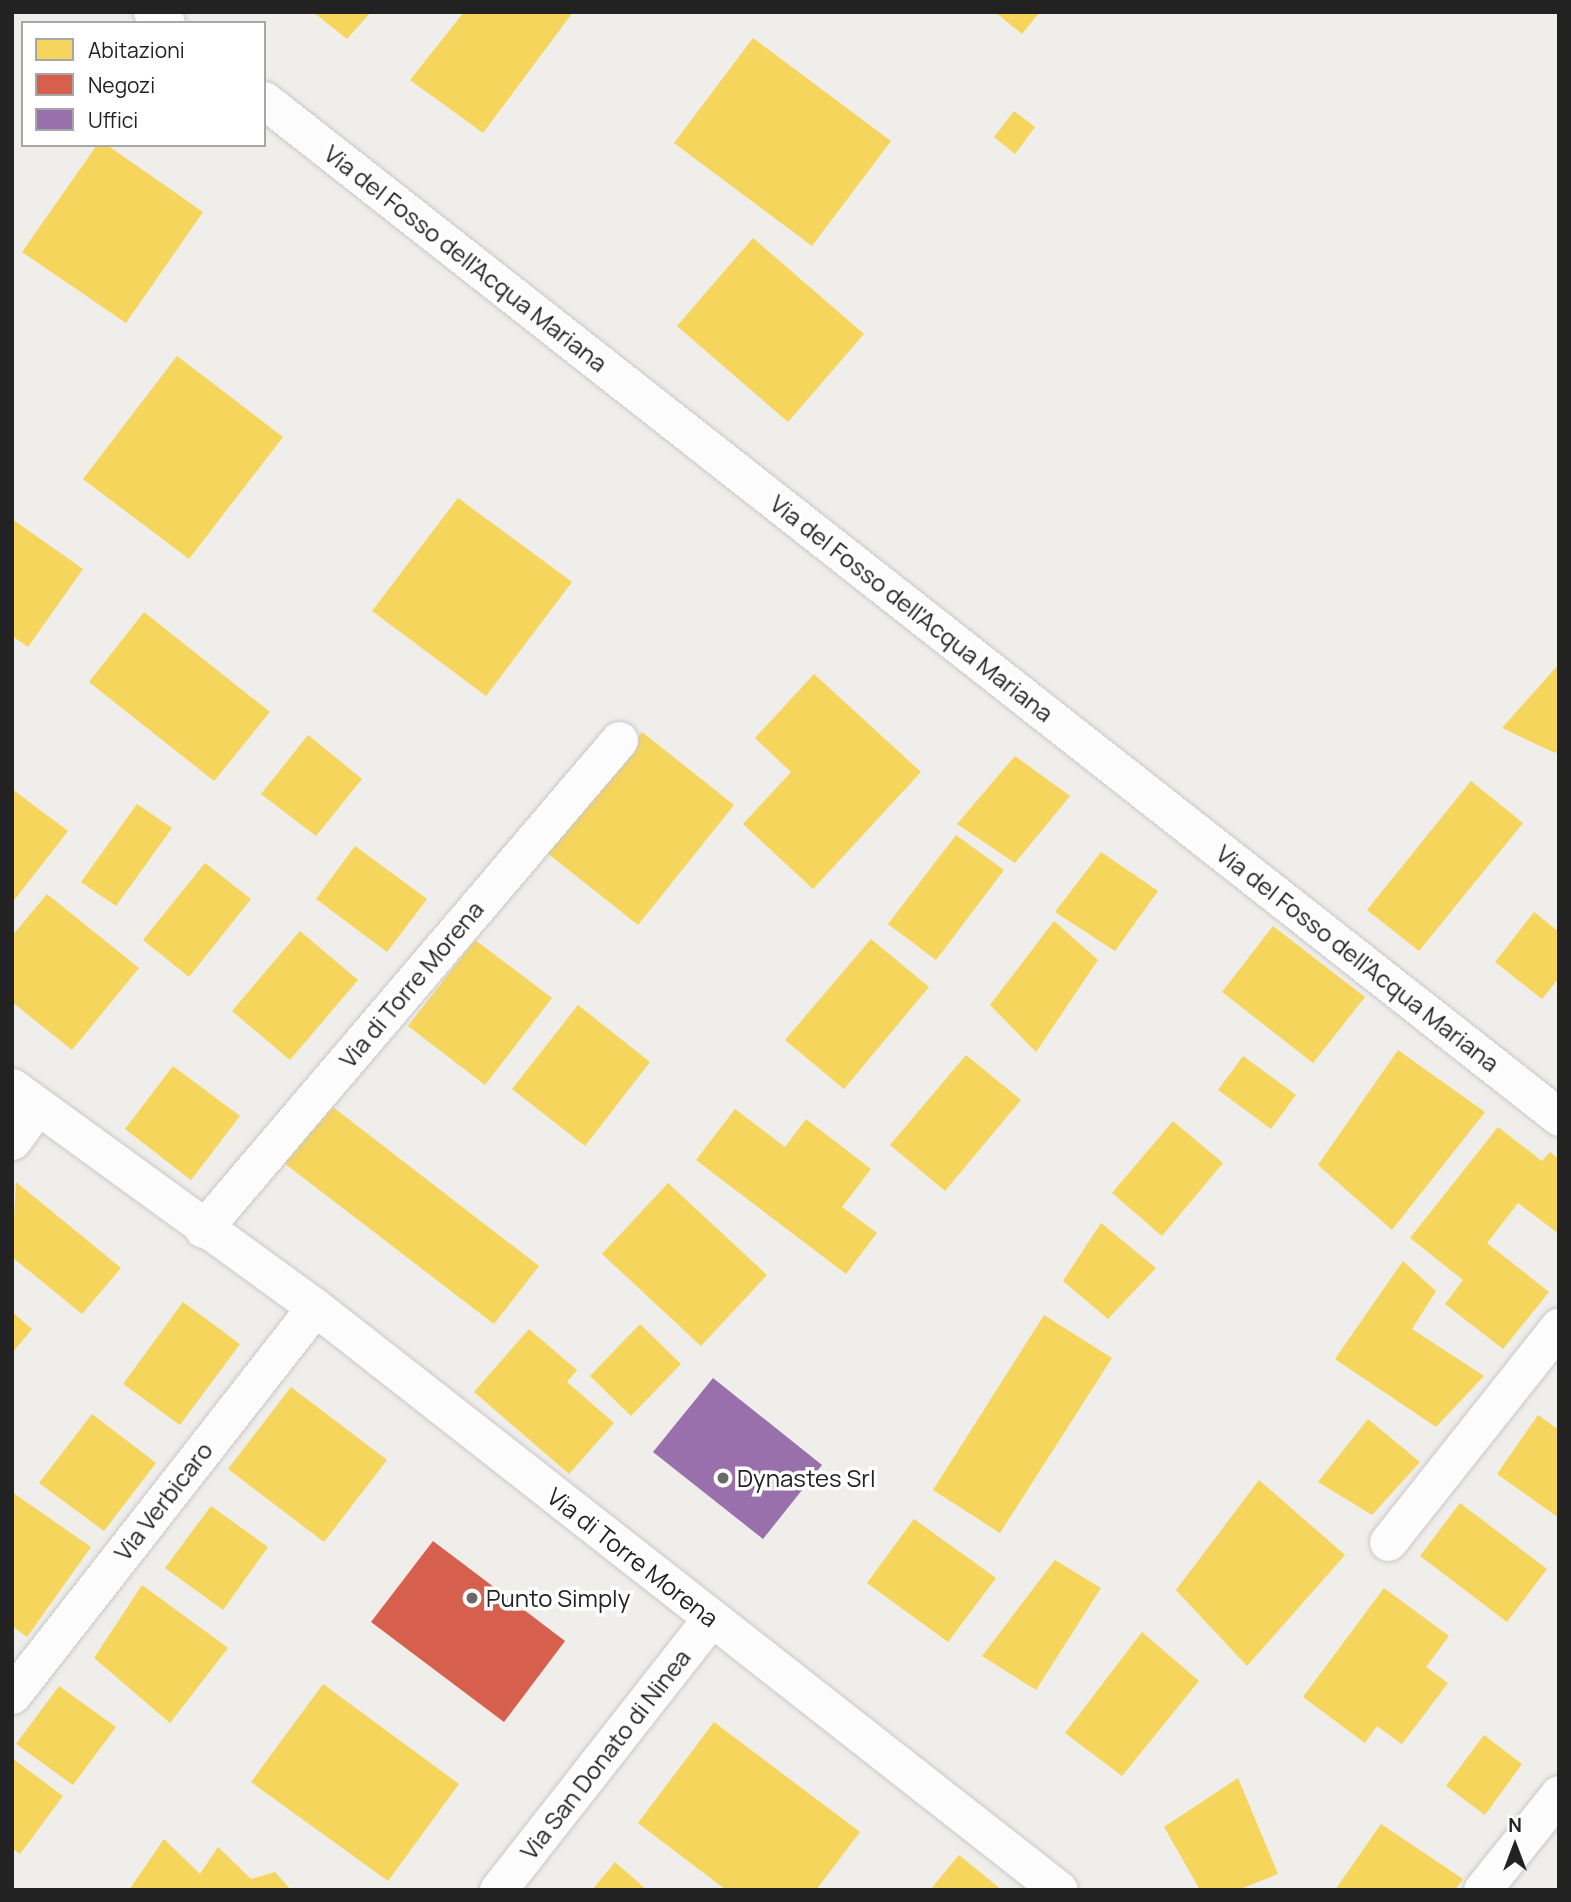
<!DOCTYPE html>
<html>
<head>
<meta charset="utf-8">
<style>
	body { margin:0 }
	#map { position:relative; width:1571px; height:1902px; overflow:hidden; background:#f0eeeb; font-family:Manrope,sans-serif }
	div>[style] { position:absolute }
	.homes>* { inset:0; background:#f6d55c }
	.shops>* { inset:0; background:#d6604d }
	.offices>* { inset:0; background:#9970ab }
	.roads { filter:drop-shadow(0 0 2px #c9c8c7) drop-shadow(0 0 2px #c9c8c7) }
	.minor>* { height:37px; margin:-18.5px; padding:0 18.5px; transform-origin:18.5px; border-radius:18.5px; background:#fdfcfc }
	.dots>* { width:19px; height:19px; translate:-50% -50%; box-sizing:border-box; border:4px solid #fff; border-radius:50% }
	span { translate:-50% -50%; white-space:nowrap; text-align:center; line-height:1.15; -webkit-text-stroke:7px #fff; paint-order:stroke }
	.street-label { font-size:24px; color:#222 }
	.poi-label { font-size:24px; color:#222 }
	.left { translate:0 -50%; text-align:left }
	.frame { position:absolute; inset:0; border:14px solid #222; pointer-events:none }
	.legend { position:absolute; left:21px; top:21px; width:245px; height:126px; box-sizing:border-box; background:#fff; border:2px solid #a7a7a7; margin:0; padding:9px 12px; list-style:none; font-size:21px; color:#222 }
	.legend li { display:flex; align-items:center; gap:14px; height:35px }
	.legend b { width:35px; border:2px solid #a7a7a7 }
	.north { position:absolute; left:1480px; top:1811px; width:70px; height:70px; -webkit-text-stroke:5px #fff; paint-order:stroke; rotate:0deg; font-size:19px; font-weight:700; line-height:28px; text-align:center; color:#222 }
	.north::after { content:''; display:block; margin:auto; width:24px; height:32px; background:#222; clip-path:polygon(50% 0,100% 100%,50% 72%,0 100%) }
</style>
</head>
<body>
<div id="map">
	<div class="homes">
		<div style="clip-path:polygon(313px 12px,371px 12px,347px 39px)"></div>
		<div style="clip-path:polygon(464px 12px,573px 12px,483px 133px,410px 80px)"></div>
		<div style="clip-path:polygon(995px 12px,1040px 12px,1022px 34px)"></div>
		<div style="clip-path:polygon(753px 38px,891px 141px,812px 246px,674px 143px)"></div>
		<div style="clip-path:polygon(1014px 111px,1035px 127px,1015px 154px,994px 137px)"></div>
		<div style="clip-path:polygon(97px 145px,107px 145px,203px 212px,126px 323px,22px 252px)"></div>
		<div style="clip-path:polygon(753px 238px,864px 334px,788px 422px,677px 326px)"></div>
		<div style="clip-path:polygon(177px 356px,283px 437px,189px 559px,83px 479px)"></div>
		<div style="clip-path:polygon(458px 498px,572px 582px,486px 696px,372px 611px)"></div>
		<div style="clip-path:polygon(12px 519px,83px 569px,28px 647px,12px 636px)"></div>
		<div style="clip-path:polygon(144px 612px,270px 712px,214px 781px,89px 682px)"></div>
		<div style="clip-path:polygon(1559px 664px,1559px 749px,1555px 753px,1502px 728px)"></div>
		<div style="clip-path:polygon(814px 674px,921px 772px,813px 889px,743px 824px,791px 772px,755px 738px)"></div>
		<div style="clip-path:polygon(642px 732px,734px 805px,638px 925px,546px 852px)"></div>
		<div style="clip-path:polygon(308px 735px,362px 779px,316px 836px,261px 794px)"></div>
		<div style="clip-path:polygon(1015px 756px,1070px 796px,1015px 863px,957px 824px)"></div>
		<div style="clip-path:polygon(1471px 781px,1523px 823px,1419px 951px,1367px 910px)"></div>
		<div style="clip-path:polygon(12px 789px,68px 831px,12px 903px)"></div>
		<div style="clip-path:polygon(137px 804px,172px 828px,116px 906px,81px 882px)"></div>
		<div style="clip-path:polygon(956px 835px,1004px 870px,936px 960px,888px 924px)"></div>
		<div style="clip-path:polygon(355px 846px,427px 899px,387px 952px,316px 899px)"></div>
		<div style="clip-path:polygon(1101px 852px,1158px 891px,1115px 951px,1055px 912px)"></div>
		<div style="clip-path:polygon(205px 863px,251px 899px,189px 977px,143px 940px)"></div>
		<div style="clip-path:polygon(47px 894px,139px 968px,72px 1050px,12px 1002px,12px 936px)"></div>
		<div style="clip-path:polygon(1534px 912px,1559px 932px,1559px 978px,1542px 999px,1495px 962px)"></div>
		<div style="clip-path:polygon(1054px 921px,1098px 960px,1036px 1052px,990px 1005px)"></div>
		<div style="clip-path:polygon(1273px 926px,1365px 997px,1313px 1063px,1222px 992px)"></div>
		<div style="clip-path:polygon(300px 931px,358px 980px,290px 1060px,232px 1011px)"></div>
		<div style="clip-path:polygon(871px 939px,929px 987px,844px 1089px,785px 1040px)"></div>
		<div style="clip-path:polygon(475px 940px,552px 998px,485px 1085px,408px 1026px)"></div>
		<div style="clip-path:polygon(578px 1005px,650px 1062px,585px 1146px,512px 1089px)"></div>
		<div style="clip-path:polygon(1398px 1050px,1485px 1112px,1392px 1230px,1318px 1165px)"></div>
		<div style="clip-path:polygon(966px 1055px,1021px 1100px,945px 1191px,890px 1145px)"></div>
		<div style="clip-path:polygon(1243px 1056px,1296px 1095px,1271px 1129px,1218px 1090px)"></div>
		<div style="clip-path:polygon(173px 1066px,240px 1116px,191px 1180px,125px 1129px)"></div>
		<div style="clip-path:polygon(329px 1104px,539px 1266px,494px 1324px,284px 1163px)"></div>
		<div style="clip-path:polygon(735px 1109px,785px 1147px,806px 1119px,871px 1169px,842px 1207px,877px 1233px,846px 1274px,696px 1160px)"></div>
		<div style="clip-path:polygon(1173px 1121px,1223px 1163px,1162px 1236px,1112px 1193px)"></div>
		<div style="clip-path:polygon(1498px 1127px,1542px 1161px,1550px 1152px,1559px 1159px,1559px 1234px,1518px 1203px,1487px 1243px,1549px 1292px,1503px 1349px,1445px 1304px,1463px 1280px,1410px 1238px)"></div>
		<div style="clip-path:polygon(16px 1182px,121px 1268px,82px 1314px,12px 1257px)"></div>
		<div style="clip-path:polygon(668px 1183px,767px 1275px,701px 1346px,602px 1254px)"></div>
		<div style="clip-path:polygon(1101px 1223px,1156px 1268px,1108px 1319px,1063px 1281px)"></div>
		<div style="clip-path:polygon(1403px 1261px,1436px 1291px,1412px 1329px,1484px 1376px,1436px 1427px,1335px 1359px)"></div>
		<div style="clip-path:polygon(183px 1302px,240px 1344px,180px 1425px,123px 1384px)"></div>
		<div style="clip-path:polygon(12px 1312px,32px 1329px,12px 1353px)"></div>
		<div style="clip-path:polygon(1044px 1315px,1112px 1358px,1000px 1533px,933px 1490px)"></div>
		<div style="clip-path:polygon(640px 1324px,681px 1364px,631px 1416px,590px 1376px)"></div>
		<div style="clip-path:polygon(529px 1329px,577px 1370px,567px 1382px,614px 1423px,569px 1474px,474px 1392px)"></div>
		<div style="clip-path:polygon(291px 1387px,387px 1460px,324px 1542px,228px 1469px)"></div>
		<div style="clip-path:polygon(92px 1414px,156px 1463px,104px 1531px,39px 1483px)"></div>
		<div style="clip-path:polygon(1538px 1415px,1559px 1430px,1559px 1518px,1497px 1474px)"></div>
		<div style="clip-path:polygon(1368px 1419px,1420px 1462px,1372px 1515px,1318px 1482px)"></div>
		<div style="clip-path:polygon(1259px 1480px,1345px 1555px,1247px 1666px,1176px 1590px)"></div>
		<div style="clip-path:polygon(12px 1492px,91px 1547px,27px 1637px,12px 1626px)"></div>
		<div style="clip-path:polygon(1460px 1503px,1547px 1569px,1507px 1622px,1420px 1556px)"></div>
		<div style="clip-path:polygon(211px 1506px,268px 1547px,223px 1610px,165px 1568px)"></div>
		<div style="clip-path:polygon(914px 1519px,996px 1578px,948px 1642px,867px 1583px)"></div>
		<div style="clip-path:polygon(1055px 1560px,1101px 1588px,1036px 1690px,982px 1656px)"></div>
		<div style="clip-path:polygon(142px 1585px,228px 1648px,170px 1723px,94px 1658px)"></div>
		<div style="clip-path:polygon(1384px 1588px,1449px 1636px,1426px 1667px,1448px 1683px,1402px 1744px,1377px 1726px,1365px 1743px,1303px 1697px)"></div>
		<div style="clip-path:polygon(1142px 1632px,1199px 1681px,1122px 1776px,1065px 1733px)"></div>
		<div style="clip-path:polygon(323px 1684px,459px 1784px,388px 1881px,251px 1782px)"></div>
		<div style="clip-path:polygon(59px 1686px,116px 1727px,73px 1785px,16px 1744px)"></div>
		<div style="clip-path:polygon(714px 1722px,860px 1832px,816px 1890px,726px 1890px,638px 1823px)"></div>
		<div style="clip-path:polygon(1484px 1735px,1522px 1764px,1485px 1815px,1446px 1786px)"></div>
		<div style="clip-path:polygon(12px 1758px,63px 1796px,20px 1854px,12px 1848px)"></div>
		<div style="clip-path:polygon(1238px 1778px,1278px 1874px,1238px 1890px,1200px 1890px,1164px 1827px)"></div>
		<div style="clip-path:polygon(1381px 1824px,1463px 1879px,1455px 1890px,1335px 1890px)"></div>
		<div style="clip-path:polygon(164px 1839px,200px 1874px,218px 1847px,251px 1879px,275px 1872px,291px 1890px,129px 1890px)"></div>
		<div style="clip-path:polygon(959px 1855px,1002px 1890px,930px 1890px)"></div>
		<div style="clip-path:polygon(615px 1862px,647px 1890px,592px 1890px)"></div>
	</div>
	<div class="shops">
		<div style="clip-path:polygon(433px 1541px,565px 1641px,504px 1722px,371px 1622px)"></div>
	</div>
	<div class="offices">
		<div style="clip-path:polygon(713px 1378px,822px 1465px,763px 1539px,653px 1452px)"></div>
	</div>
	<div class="roads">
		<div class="minor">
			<div style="left:152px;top:12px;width:18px;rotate:38deg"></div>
			<div style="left:264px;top:100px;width:1647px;rotate:38.14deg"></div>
			<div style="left:12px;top:1087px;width:374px;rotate:36deg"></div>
			<div style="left:315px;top:1307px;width:945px;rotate:38.08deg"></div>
			<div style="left:12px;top:1141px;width:42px;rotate:-53.7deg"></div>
			<div style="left:203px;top:1229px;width:642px;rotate:-49.61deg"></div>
			<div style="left:1388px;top:1542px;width:275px;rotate:-51.6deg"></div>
			<div style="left:12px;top:1695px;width:492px;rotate:-52deg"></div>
			<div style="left:498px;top:1890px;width:345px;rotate:-51.9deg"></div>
			<div style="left:1482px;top:1890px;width:123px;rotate:-51.3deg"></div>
		</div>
	</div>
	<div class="dots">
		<div style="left:723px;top:1478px;background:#6a6968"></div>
		<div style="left:472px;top:1598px;background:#6a6968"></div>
	</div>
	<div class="street-label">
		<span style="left:466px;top:258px;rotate:38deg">Via del Fosso dell'Acqua Mariana</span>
		<span style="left:912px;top:608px;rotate:38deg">Via del Fosso dell'Acqua Mariana</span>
		<span style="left:1358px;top:958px;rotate:38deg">Via del Fosso dell'Acqua Mariana</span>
		<span style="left:411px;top:984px;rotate:-50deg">Via di Torre Morena</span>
		<span style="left:163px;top:1501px;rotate:-52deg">Via Verbicaro</span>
		<span style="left:633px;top:1557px;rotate:38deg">Via di Torre Morena</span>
		<span style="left:605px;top:1754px;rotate:-52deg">Via San Donato di Ninea</span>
	</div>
	<div class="poi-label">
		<span class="left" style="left:737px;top:1478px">Dynastes Srl</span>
		<span class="left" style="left:486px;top:1598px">Punto Simply</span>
	</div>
	<div class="frame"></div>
	<ul class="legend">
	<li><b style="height:19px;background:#f6d55c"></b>Abitazioni</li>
	<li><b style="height:19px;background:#d6604d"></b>Negozi</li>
	<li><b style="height:19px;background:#9970ab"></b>Uffici</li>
	</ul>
	<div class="north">N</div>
</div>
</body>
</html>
